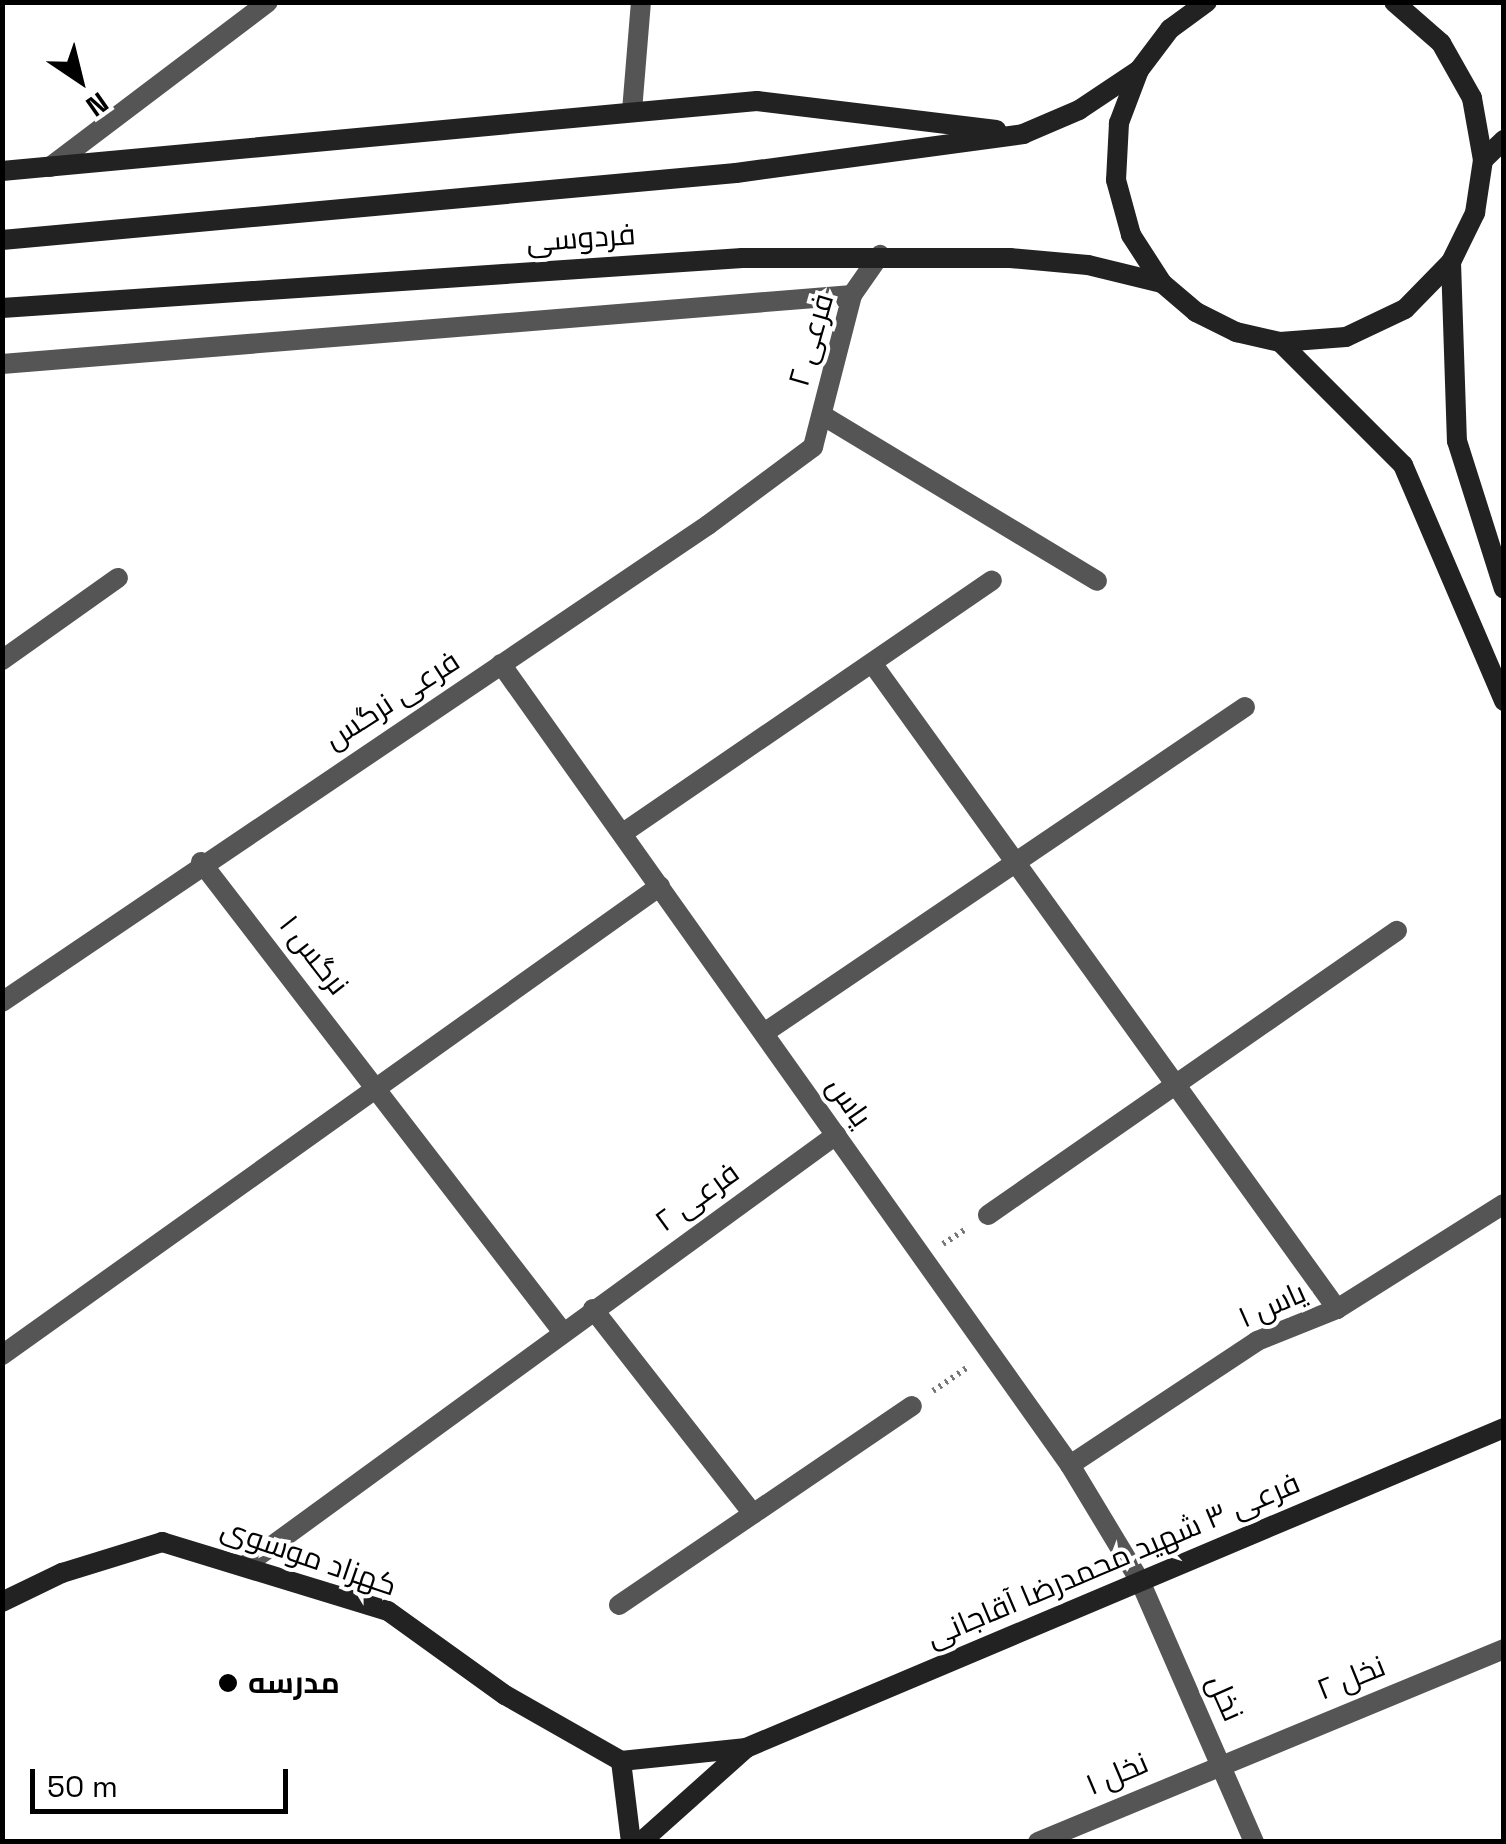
<!DOCTYPE html>
<html>
<head>
<meta charset="utf-8">
<style>
	body { margin:0 }
	#map { position:relative; width:1506px; height:1844px; overflow:hidden; background:#fff; font-family:"Space Grotesk",Cairo,sans-serif }
	div>[style] { position:absolute }
	.path>* { height:6px; margin-top:-3px; transform-origin:0; background:repeating-linear-gradient(90deg,#777 0 2.5px,transparent 0 7.5px) }
	.street>* { height:20px; margin:-10px; padding:0 10px; transform-origin:10px; border-radius:10px; background:#555 }
	.secondary>* { height:20px; margin:-10px; padding:0 10px; transform-origin:10px; border-radius:10px; background:#222 }
	.dots>* { width:28px; height:28px; translate:-50% -50%; box-sizing:border-box; border:5px solid #fff; border-radius:50% }
	span { translate:-50% -50%; white-space:nowrap; text-align:center; line-height:1.15; -webkit-text-stroke:8px #fff; paint-order:stroke }
	.street-label { font-size:30px; color:#000 }
	.poi-label { font-size:30px; color:#000; font-weight:700 }
	.left { translate:0 -50%; text-align:left }
	.frame { position:absolute; inset:0; border:5px solid #000; pointer-events:none }
	.north { position:absolute; left:30px; top:30px; width:100px; height:100px; -webkit-text-stroke:8px #fff; paint-order:stroke; rotate:145deg; font-size:28px; font-weight:700; line-height:40px; text-align:center; color:#000 }
	.north::after { content:''; display:block; margin:auto; width:35px; height:45px; background:#000; clip-path:polygon(50% 0,100% 100%,50% 72%,0 100%) }
	.scale { position:absolute; left:30px; top:1769px; width:258px; height:45px; box-sizing:border-box; border:5px solid #000; border-top:0; padding-left:12px; font-size:30px; line-height:35px; white-space:nowrap; color:#000; -webkit-text-stroke:8px #fff; paint-order:stroke }
</style>
</head>
<body>
<div id="map">
	<div class="path">
		<div style="left:943px;top:1244px;width:27px;rotate:-33deg"></div>
		<div style="left:933px;top:1391px;width:42px;rotate:-34.4deg"></div>
	</div>
	<div class="street">
		<div style="left:632px;top:111px;width:109px;rotate:-85.3deg"></div>
		<div style="left:50px;top:167px;width:273px;rotate:-37.1deg"></div>
		<div style="left:2px;top:364px;width:853px;rotate:-4.64deg"></div>
		<div style="left:822px;top:415px;width:321px;rotate:31.1deg"></div>
		<div style="left:2px;top:660px;width:142px;rotate:-35.3deg"></div>
		<div style="left:872px;top:663px;width:796px;rotate:54.25deg"></div>
		<div style="left:501px;top:664px;width:983px;rotate:54.61deg"></div>
		<div style="left:1070px;top:1465px;width:135px;rotate:58.9deg"></div>
		<div style="left:1140px;top:1581px;width:285px;rotate:66.4deg"></div>
		<div style="left:623px;top:833px;width:447px;rotate:-34.4deg"></div>
		<div style="left:201px;top:862px;width:592px;rotate:52.41deg"></div>
		<div style="left:2px;top:1002px;width:852px;rotate:-34.04deg"></div>
		<div style="left:708px;top:525px;width:131px;rotate:-36.6deg"></div>
		<div style="left:813px;top:447px;width:157px;rotate:-75.6deg"></div>
		<div style="left:852px;top:295px;width:49px;rotate:-55deg"></div>
		<div style="left:764px;top:1033px;width:581px;rotate:-34.13deg"></div>
		<div style="left:988px;top:1215px;width:498px;rotate:-34.8deg"></div>
		<div style="left:593px;top:1309px;width:260px;rotate:52deg"></div>
		<div style="left:2px;top:1355px;width:808px;rotate:-35.48deg"></div>
		<div style="left:1070px;top:1465px;width:224px;rotate:-33.5deg"></div>
		<div style="left:1257px;top:1341px;width:86px;rotate:-21.8deg"></div>
		<div style="left:1337px;top:1309px;width:197px;rotate:-32.2deg"></div>
		<div style="left:247px;top:1564px;width:729px;rotate:-36.07deg"></div>
		<div style="left:619px;top:1605px;width:354px;rotate:-34.2deg"></div>
		<div style="left:1038px;top:1842px;width:504px;rotate:-22.5deg"></div>
	</div>
	<div class="secondary">
		<div style="left:1207px;top:2px;width:46px;rotate:143.9deg"></div>
		<div style="left:1170px;top:29px;width:51px;rotate:127.1deg"></div>
		<div style="left:1139px;top:70px;width:57px;rotate:110.7deg"></div>
		<div style="left:1119px;top:123px;width:57px;rotate:93deg"></div>
		<div style="left:1116px;top:180px;width:57px;rotate:74.7deg"></div>
		<div style="left:1131px;top:235px;width:57px;rotate:57.1deg"></div>
		<div style="left:1162px;top:283px;width:45px;rotate:40.5deg"></div>
		<div style="left:1196px;top:312px;width:45px;rotate:26.6deg"></div>
		<div style="left:1236px;top:332px;width:45px;rotate:12.8deg"></div>
		<div style="left:1280px;top:342px;width:66px;rotate:-4.3deg"></div>
		<div style="left:1346px;top:337px;width:65px;rotate:-25.4deg"></div>
		<div style="left:1405px;top:309px;width:66px;rotate:-45.6deg"></div>
		<div style="left:1451px;top:262px;width:55px;rotate:-63.9deg"></div>
		<div style="left:1475px;top:213px;width:54px;rotate:-81.4deg"></div>
		<div style="left:1483px;top:160px;width:63px;rotate:-100.1deg"></div>
		<div style="left:1472px;top:98px;width:63px;rotate:-119.4deg"></div>
		<div style="left:1441px;top:43px;width:62px;rotate:-138.9deg"></div>
		<div style="left:1483px;top:160px;width:29px;rotate:-44deg"></div>
		<div style="left:2px;top:171px;width:758px;rotate:-5.3deg"></div>
		<div style="left:757px;top:101px;width:241px;rotate:6.9deg"></div>
		<div style="left:2px;top:240px;width:737px;rotate:-5.22deg"></div>
		<div style="left:736px;top:173px;width:290px;rotate:-7.7deg"></div>
		<div style="left:1023px;top:134px;width:61px;rotate:-23.2deg"></div>
		<div style="left:1079px;top:110px;width:72px;rotate:-33.7deg"></div>
		<div style="left:1451px;top:262px;width:179px;rotate:88.1deg"></div>
		<div style="left:1457px;top:441px;width:155px;rotate:72.4deg"></div>
		<div style="left:2px;top:308px;width:742px;rotate:-3.87deg"></div>
		<div style="left:742px;top:258px;width:268px"></div>
		<div style="left:1010px;top:258px;width:78px;rotate:5.1deg"></div>
		<div style="left:1088px;top:265px;width:76px;rotate:13.7deg"></div>
		<div style="left:1280px;top:342px;width:174px;rotate:45deg"></div>
		<div style="left:1403px;top:465px;width:257px;rotate:66.8deg"></div>
		<div style="left:2px;top:1602px;width:67px;rotate:-25.8deg"></div>
		<div style="left:62px;top:1573px;width:105px;rotate:-17.2deg"></div>
		<div style="left:162px;top:1542px;width:236px;rotate:17deg"></div>
		<div style="left:388px;top:1611px;width:144px;rotate:35.7deg"></div>
		<div style="left:505px;top:1695px;width:133px;rotate:29.6deg"></div>
		<div style="left:621px;top:1761px;width:126px;rotate:-5.9deg"></div>
		<div style="left:746px;top:1748px;width:823px;rotate:-22.89deg"></div>
		<div style="left:621px;top:1761px;width:82px;rotate:83deg"></div>
		<div style="left:641px;top:1842px;width:141px;rotate:-41.8deg"></div>
	</div>
	<div class="dots">
		<div style="left:228px;top:1683px;background:#000"></div>
	</div>
	<div class="street-label">
		<span style="left:581px;top:238px;rotate:-4deg">فردوسی</span>
		<span style="left:811px;top:340px;rotate:-74deg">فرعی ۲</span>
		<span style="left:392px;top:700px;rotate:-33deg">فرعی نرگس</span>
		<span style="left:314px;top:955px;rotate:52deg">نرگس ۱</span>
		<span style="left:849px;top:1102px;rotate:55deg">یاس</span>
		<span style="left:697px;top:1197px;rotate:-36deg">فرعی ۲</span>
		<span style="left:1272px;top:1305px;rotate:-24deg">یاس ۱</span>
		<span style="left:309px;top:1557px;rotate:19deg">کهزاد موسوی</span>
		<span style="left:1113px;top:1560px;rotate:-23deg">فرعی ۳ شهید محمدرضا آقاجانی</span>
		<span style="left:1351px;top:1678px;rotate:-22deg">نخل ۲</span>
		<span style="left:1225px;top:1698px;rotate:66deg">نخل</span>
		<span style="left:1117px;top:1774px;rotate:-23deg">نخل ۱</span>
	</div>
	<div class="poi-label">
		<span class="left" style="left:248px;top:1683px">مدرسه</span>
	</div>
	<div class="frame"></div>
	<div class="north">N</div>
	<div class="scale">50 m</div>
</div>
</body>
</html>
